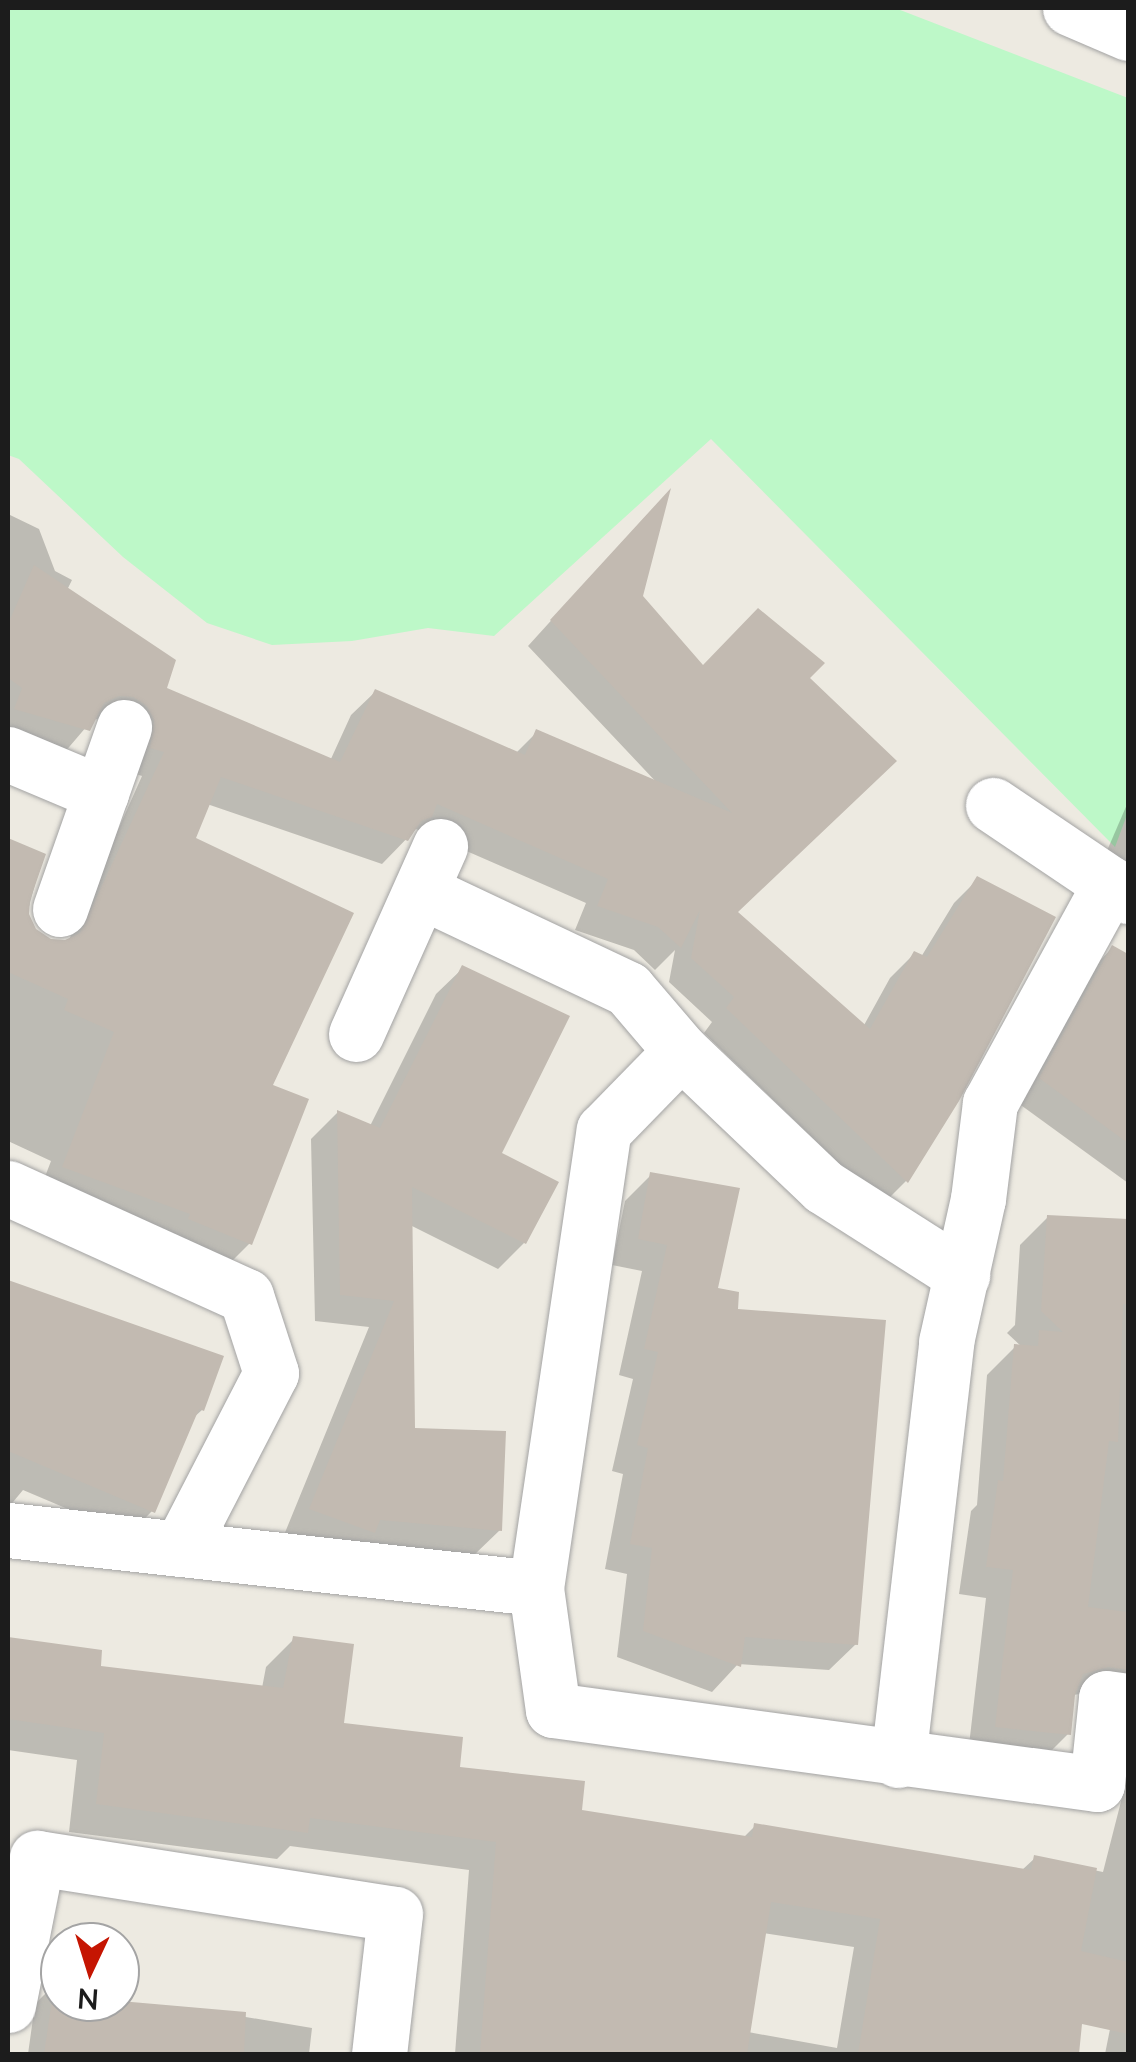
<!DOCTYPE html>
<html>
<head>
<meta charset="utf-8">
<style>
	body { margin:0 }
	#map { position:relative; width:1136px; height:2062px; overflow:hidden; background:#edeae1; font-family:Lato,sans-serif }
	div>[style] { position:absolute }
	.park>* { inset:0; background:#bdf8c8 }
	.shadow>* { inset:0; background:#0003 }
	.building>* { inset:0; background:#c2bab1 }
	.roads { filter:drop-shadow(0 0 2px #a3a3a3) drop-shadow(0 0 2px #a3a3a3) }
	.minor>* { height:55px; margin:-27.5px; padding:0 27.5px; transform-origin:27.5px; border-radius:27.5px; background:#fff }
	span { translate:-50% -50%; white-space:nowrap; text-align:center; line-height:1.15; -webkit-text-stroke:10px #fff; paint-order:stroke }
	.frame { position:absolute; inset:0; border:10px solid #1c1c1c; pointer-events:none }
	.north { position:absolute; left:40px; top:1922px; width:100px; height:100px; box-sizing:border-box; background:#fff; border:2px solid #a4a4a4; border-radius:50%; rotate:184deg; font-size:28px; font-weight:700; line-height:40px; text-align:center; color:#1c1c1c }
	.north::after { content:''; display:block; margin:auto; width:35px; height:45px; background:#c51502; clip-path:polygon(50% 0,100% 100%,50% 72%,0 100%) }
</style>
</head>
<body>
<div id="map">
	<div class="park">
		<div style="clip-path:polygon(8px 8px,895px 8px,1128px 98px,1128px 812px,1115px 847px,711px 439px,494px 636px,428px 628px,352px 641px,272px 645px,207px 623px,123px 557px,19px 459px,8px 455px)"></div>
	</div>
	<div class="shadow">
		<div style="clip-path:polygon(8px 514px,39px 529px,55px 571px,72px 580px,67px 590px,163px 690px,330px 761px,351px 715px,375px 692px,515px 754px,537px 732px,659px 785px,528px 646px,647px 515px,640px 597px,702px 669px,806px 678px,735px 912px,863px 1027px,890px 978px,914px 954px,921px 957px,954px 903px,978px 879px,957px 1100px,906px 1181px,882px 1205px,704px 1033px,712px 1022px,669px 982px,675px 950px,655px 970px,634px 950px,575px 930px,586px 903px,416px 829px,382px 864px,207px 804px,193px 839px,270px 1086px,250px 1243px,226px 1267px,40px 1190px,51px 1161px,8px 1141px,8px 841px,43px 855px,27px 914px,35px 932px,50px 941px,68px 942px,142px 776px,127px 771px,109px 720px,93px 719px,64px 753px,8px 737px)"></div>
		<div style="clip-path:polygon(1128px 802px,1128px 878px,1103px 860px)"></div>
		<div style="clip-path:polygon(1112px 948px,1128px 957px,1128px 1183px,1018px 1103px,1089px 972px)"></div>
		<div style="clip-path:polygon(463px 968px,499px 1154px,524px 1243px,498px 1269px,410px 1225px,413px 1430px,500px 1530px,473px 1556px,284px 1535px,369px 1327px,315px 1321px,311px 1139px,337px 1113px,370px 1126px,436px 994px)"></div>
		<div style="clip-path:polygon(651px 1175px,715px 1290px,736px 1312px,856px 1644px,829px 1670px,738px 1664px,712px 1692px,617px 1657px,627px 1574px,605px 1569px,623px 1474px,612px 1471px,633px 1379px,619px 1375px,642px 1271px,612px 1265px,625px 1201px)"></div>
		<div style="clip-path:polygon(1048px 1217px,1128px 1222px,1128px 1716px,1081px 1694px,1072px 1695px,1068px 1734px,1040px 1762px,968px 1754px,986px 1598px,959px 1594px,971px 1511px,977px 1505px,987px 1375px,1015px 1347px,1022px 1347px,1007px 1333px,1015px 1325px,1020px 1245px)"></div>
		<div style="clip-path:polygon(8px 1283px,221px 1358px,202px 1410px,192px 1419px,152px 1511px,129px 1535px,23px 1490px,8px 1508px)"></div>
		<div style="clip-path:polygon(evenodd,8px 1639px,99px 1652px,98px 1668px,262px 1688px,266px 1667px,294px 1639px,341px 1725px,579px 1813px,743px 1838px,755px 1826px,1021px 1871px,1035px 1858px,1103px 1872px,1128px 1774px,1128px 2054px,1105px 2054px,1110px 2029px,1055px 2016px,1044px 2054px,455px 2054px,469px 1870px,290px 1846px,277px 1859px,69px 1832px,77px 1760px,8px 1750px,8px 1639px,763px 1933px,854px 1947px,837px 2048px,748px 2032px,763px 1933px)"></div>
		<div style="clip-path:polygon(55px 1984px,60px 1984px,60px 2002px,216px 2012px,312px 2028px,309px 2054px,28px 2054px,35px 2004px)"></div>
	</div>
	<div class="building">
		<div style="clip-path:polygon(671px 488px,643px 596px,703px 665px,758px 608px,825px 663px,810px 678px,897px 761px,738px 912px,870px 1029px,914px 951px,927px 957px,977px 876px,1056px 917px,959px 1101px,908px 1183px,726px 1008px,734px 997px,691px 958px,700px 910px,681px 948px,658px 927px,597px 906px,608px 879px,437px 804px,432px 817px,421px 821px,408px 841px,221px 777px,196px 838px,354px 913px,273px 1085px,309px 1099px,252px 1245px,188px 1219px,190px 1214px,62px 1167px,114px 1032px,64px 1010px,68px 999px,8px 972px,8px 838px,46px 854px,30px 900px,29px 914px,36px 929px,51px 939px,65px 940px,80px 933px,164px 752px,150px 748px,154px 720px,147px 706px,133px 697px,119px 696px,104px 703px,90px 731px,14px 709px,22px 688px,8px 678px,8px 624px,34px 565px,176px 660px,167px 688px,340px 762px,375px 689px,525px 755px,536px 729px,732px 813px,550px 620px)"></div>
		<div style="clip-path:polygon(1112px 945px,1128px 954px,1128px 1143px,1039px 1078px)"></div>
		<div style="clip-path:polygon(462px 965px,570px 1016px,502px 1153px,559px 1182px,526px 1244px,412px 1187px,415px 1428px,506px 1431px,502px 1531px,380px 1520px,375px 1533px,309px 1509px,394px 1301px,340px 1295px,337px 1110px,380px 1128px)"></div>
		<div style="clip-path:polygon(650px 1172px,740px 1188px,718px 1288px,739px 1292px,738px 1309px,886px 1320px,858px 1645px,745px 1637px,741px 1667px,643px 1631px,652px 1548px,630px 1544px,648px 1448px,637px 1445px,658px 1352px,644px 1349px,667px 1245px,638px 1239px)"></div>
		<div style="clip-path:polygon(1047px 1215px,1128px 1219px,1128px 1304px,1123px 1304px,1118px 1442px,1109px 1441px,1088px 1607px,1128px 1612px,1128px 1670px,1109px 1667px,1083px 1674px,1075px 1695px,1071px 1735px,995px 1727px,1013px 1570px,986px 1567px,998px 1480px,1003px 1481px,1014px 1344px,1038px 1346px,1039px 1330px,1063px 1332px,1041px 1311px)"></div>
		<div style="clip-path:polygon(8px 1280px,224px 1356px,204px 1411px,199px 1409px,155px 1513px,8px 1451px)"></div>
		<div style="clip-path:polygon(293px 1636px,354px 1644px,344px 1723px,463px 1737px,460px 1767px,585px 1781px,582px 1810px,752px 1837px,754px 1823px,1031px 1870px,1034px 1855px,1097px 1868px,1081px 1951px,1128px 1962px,1128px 2034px,1082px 2024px,1079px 2054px,858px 2054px,880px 1919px,771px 1902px,747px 2054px,480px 2054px,496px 1842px,310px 1818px,308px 1833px,96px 1804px,104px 1733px,8px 1719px,8px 1637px,102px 1650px,101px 1666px,283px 1688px)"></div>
		<div style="clip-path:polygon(53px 1994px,60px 1995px,60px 2002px,120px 2001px,246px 2012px,244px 2054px,44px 2054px)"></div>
	</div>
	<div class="roads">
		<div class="minor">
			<div style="left:1070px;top:8px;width:63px;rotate:23.3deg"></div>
			<div style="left:8px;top:754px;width:101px;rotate:22.8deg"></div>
			<div style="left:993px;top:805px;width:163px;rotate:34deg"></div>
			<div style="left:421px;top:891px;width:229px;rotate:25.3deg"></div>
			<div style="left:628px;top:989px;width:82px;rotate:49.5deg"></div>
			<div style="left:681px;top:1051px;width:197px;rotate:43.6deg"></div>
			<div style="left:824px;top:1187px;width:164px;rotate:32.5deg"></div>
			<div style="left:60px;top:909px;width:193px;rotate:-70.6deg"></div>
			<div style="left:356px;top:1034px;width:206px;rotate:-65.9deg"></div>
			<div style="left:8px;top:1188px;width:261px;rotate:24.4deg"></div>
			<div style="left:246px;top:1296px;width:81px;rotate:72deg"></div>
			<div style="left:271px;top:1373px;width:198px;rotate:117.3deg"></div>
			<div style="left:8px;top:1530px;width:531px;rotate:6.27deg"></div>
			<div style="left:536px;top:1588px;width:123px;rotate:82.1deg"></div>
			<div style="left:553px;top:1710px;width:549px;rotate:7.75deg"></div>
			<div style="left:1097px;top:1784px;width:86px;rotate:-84deg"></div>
			<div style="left:1106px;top:1698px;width:22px;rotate:8deg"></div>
			<div style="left:536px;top:1588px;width:463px;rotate:-81.6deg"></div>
			<div style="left:604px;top:1130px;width:110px;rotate:-45.7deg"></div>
			<div style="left:898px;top:1760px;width:421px;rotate:-83.4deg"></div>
			<div style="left:946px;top:1342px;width:147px;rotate:-77.4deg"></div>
			<div style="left:978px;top:1199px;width:97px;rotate:-82.9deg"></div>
			<div style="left:990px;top:1103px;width:250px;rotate:-61.3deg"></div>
			<div style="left:8px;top:2005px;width:150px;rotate:-78.8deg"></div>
			<div style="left:37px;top:1858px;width:362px;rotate:8.9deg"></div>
			<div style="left:395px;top:1914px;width:141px;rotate:96.5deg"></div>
		</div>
	</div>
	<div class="frame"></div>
	<div class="north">N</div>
</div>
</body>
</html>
